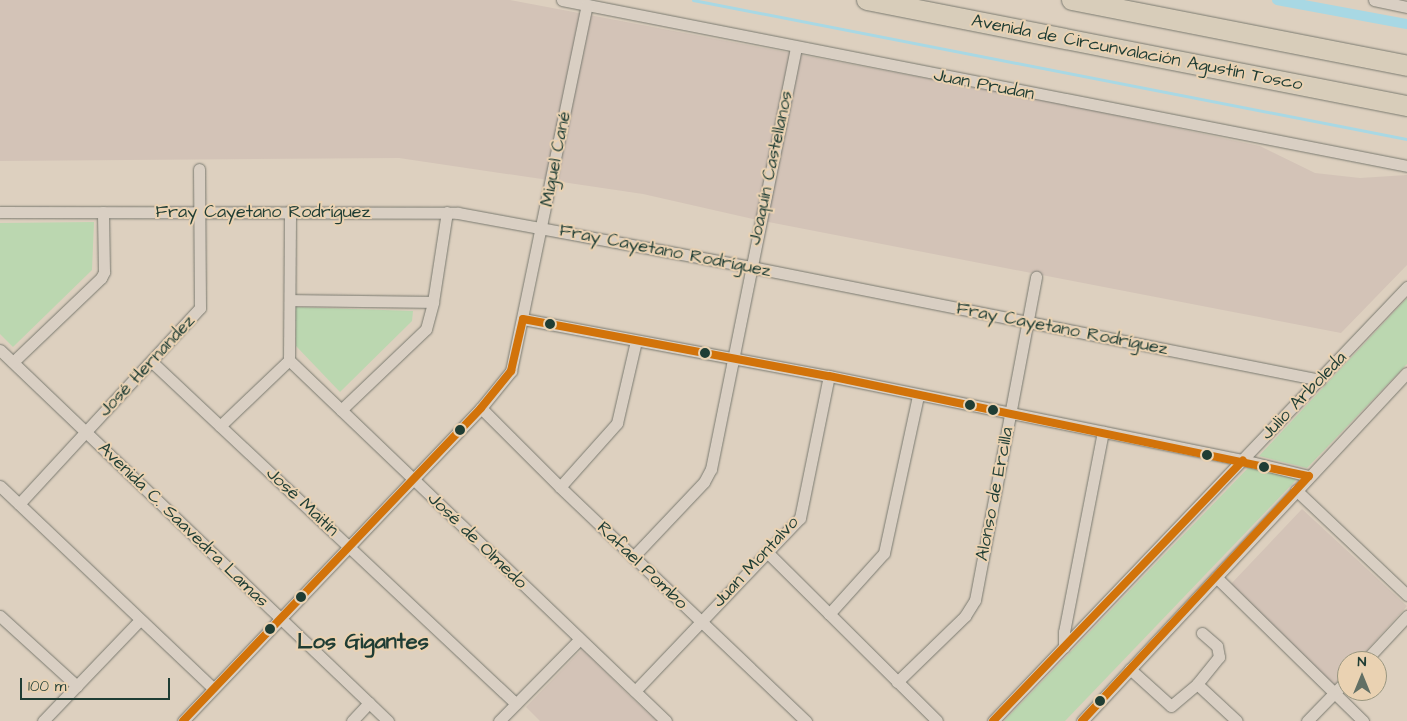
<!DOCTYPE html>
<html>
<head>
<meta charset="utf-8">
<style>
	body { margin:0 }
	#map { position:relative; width:1407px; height:721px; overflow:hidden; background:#ddd0bf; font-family:"Architects Daughter",sans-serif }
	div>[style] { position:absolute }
	.built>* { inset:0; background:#d3c3b7 }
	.green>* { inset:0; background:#bbd7b0 }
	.stream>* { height:3px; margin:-1.5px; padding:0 1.5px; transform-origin:1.5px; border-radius:1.5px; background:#a8d8e4 }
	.canal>* { height:10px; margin:-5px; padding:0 5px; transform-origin:5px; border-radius:5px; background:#a8d8e4 }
	.roads { filter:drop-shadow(0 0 1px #7a7a70) drop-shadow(0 0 1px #7a7a70) }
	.street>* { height:11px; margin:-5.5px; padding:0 5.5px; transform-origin:5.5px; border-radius:5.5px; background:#d9cfc3 }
	.highway>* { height:20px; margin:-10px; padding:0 10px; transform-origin:10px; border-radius:10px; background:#d8cdba }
	.bus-1>* { height:8px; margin:-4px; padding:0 4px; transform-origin:4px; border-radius:4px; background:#d2730a }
	.dots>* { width:14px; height:14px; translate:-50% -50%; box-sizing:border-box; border:2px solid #ead2b2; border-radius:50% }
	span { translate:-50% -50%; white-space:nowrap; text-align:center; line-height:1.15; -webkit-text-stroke:4px #ead2b2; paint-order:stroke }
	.street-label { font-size:18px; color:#1f3d34 }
	.district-label { font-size:22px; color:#1f3d34; font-weight:700 }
	.north { position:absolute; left:1337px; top:651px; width:50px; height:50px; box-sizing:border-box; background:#ead2b2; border:1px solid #999680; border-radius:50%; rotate:0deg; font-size:14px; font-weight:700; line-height:20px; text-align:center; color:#1f3d34 }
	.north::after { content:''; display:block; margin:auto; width:18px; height:22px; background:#627065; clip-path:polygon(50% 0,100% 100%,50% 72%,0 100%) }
	.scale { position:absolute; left:20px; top:678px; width:150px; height:22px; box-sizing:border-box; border:2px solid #1f3d34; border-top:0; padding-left:6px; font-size:15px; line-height:18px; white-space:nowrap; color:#1f3d34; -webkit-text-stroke:4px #ead2b2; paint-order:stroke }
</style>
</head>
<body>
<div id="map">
	<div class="built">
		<div style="clip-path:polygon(0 0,510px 0,1077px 107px,1260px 146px,1315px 173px,1360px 178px,1407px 175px,1407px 265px,1341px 333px,753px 219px,643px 194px,399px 158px,0 161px)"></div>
		<div style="clip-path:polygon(1302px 509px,1407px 606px,1357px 661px,1347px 661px,1347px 671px,1332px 687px,1230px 585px)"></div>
		<div style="clip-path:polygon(582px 649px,635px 701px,657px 721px,540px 721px,526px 707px)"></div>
	</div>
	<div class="green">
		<div style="clip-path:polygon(94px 222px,92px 270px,13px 347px,0 334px,0 223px)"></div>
		<div style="clip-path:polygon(1407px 298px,1407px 364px,1307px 468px,1259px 456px)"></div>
		<div style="clip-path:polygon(295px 307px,413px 311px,412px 321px,340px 392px,296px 346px)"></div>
		<div style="clip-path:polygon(1249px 467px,1297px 479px,1065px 721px,1004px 721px)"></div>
	</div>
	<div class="stream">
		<div style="left:693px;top:0;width:727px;rotate:11.02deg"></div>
	</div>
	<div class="canal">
		<div style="left:1277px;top:0;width:132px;rotate:10.5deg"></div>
	</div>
	<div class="roads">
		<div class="street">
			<div style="left:562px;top:0;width:861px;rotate:11.11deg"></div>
			<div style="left:1374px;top:0;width:34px;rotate:12deg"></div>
			<div style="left:0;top:212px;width:458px;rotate:0.1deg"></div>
			<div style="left:458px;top:213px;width:298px;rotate:10.4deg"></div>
			<div style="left:751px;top:267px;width:580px;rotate:11.23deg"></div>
			<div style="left:290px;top:300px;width:143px;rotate:0.8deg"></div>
			<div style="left:523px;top:319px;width:311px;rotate:10.6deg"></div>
			<div style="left:829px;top:376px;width:422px;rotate:11.5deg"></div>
			<div style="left:1243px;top:460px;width:68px;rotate:13.6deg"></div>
			<div style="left:0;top:350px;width:537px;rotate:43.72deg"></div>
			<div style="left:289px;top:360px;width:522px;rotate:43.76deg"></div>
			<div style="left:13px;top:362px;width:122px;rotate:-43.7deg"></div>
			<div style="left:101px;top:278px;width:7px;rotate:-63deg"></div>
			<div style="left:104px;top:272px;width:60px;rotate:-91deg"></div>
			<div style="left:152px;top:362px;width:499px;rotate:43.2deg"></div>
			<div style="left:481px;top:408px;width:112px;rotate:45deg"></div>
			<div style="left:560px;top:487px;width:340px;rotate:43.6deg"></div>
			<div style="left:341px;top:410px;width:117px;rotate:-43.6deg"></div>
			<div style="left:426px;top:329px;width:28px;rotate:-75deg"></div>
			<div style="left:433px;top:302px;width:91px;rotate:-81.2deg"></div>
			<div style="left:220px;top:426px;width:95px;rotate:-43.7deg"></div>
			<div style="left:289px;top:360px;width:149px;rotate:-89.6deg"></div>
			<div style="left:0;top:486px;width:294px;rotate:43.5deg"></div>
			<div style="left:560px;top:487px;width:86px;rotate:-48.3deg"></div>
			<div style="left:617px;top:423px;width:84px;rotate:-77deg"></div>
			<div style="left:1296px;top:490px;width:153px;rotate:43.4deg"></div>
			<div style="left:19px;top:504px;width:267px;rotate:-47.3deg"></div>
			<div style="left:200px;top:308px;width:139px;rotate:-90.4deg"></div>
			<div style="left:768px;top:553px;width:238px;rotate:44.8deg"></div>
			<div style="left:633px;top:557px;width:103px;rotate:-46.6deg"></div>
			<div style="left:704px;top:482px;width:15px;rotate:-62deg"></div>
			<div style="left:711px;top:469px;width:430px;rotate:-78.6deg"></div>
			<div style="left:1216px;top:577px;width:206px;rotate:44.4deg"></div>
			<div style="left:829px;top:614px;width:82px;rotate:-48deg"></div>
			<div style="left:884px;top:553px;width:161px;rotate:-77.8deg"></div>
			<div style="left:0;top:616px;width:104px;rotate:42.3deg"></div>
			<div style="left:1064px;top:647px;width:15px;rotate:-90deg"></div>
			<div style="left:1064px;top:632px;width:204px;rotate:-79deg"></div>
			<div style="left:1365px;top:661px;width:62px;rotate:-47deg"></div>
			<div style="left:1130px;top:669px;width:55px;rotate:42.1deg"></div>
			<div style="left:1171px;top:706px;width:34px;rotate:-40deg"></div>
			<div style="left:1197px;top:684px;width:35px;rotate:-51deg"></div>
			<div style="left:1219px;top:657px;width:11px;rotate:-100deg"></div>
			<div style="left:1217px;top:646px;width:20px;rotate:-139deg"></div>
			<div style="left:897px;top:682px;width:95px;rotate:-44.1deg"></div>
			<div style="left:965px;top:616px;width:19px;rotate:-58deg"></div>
			<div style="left:975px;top:600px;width:329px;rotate:-79.3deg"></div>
			<div style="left:1197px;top:684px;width:54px;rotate:42.8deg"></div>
			<div style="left:635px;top:691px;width:239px;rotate:-46.4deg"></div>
			<div style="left:800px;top:518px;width:145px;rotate:-78.5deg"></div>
			<div style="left:43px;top:721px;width:140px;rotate:-46.2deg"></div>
			<div style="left:183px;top:721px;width:432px;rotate:-46.4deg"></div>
			<div style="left:481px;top:408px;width:48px;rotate:-51deg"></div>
			<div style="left:511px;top:371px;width:374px;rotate:-78.3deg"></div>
			<div style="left:352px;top:721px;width:25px;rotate:-47deg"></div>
			<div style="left:499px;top:721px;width:115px;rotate:-45.4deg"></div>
			<div style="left:993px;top:721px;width:600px;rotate:-46.35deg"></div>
			<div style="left:1082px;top:721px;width:476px;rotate:-47deg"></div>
			<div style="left:1307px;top:721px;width:57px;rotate:-45.7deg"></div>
		</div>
		<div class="highway">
			<div style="left:867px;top:0;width:550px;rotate:11.11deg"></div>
			<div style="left:1072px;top:0;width:341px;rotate:11.1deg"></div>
		</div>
	</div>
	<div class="bus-1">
		<div style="left:523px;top:319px;width:311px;rotate:10.6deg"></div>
		<div style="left:829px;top:376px;width:490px;rotate:11.8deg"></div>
		<div style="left:183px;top:721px;width:432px;rotate:-46.4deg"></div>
		<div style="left:481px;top:408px;width:48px;rotate:-51deg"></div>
		<div style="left:511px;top:371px;width:53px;rotate:-77deg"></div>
		<div style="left:993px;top:721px;width:361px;rotate:-46.2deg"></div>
		<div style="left:1082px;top:721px;width:334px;rotate:-47.2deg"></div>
	</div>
	<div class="dots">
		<div style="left:550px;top:324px;background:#1f3d34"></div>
		<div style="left:705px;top:353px;background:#1f3d34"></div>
		<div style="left:970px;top:405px;background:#1f3d34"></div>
		<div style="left:993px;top:410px;background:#1f3d34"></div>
		<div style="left:460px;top:430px;background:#1f3d34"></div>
		<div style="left:1207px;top:455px;background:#1f3d34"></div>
		<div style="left:1264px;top:467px;background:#1f3d34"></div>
		<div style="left:301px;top:597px;background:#1f3d34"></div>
		<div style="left:270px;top:629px;background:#1f3d34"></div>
		<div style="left:1100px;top:701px;background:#1f3d34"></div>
	</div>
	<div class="street-label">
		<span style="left:1137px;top:53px;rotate:11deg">Avenida de Circunvalación Agustín Tosco</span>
		<span style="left:984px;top:85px;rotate:11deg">Juan Prudan</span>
		<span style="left:556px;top:159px;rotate:-79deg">Miguel Cané</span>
		<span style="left:771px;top:168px;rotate:-78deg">Joaquín Castellanos</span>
		<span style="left:263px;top:212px">Fray Cayetano Rodríguez</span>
		<span style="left:665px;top:251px;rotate:11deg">Fray Cayetano Rodríguez</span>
		<span style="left:1062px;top:329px;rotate:11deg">Fray Cayetano Rodríguez</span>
		<span style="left:147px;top:366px;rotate:-47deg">José Hernandez</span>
		<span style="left:1304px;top:396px;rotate:-46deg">Julio Arboleda</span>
		<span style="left:995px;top:494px;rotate:-79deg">Alonso de Ercilla</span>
		<span style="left:302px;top:502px;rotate:43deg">José Maitín</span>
		<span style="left:183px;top:525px;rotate:44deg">Avenida C. Saavedra Lamas</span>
		<span style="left:477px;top:541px;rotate:44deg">José de Olmedo</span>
		<span style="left:756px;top:562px;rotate:-47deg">Juan Montalvo</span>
		<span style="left:642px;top:566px;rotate:44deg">Rafael Pombo</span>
	</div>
	<div class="district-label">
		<span style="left:363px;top:642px">Los Gigantes</span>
	</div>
	<div class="north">N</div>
	<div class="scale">100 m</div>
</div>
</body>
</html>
